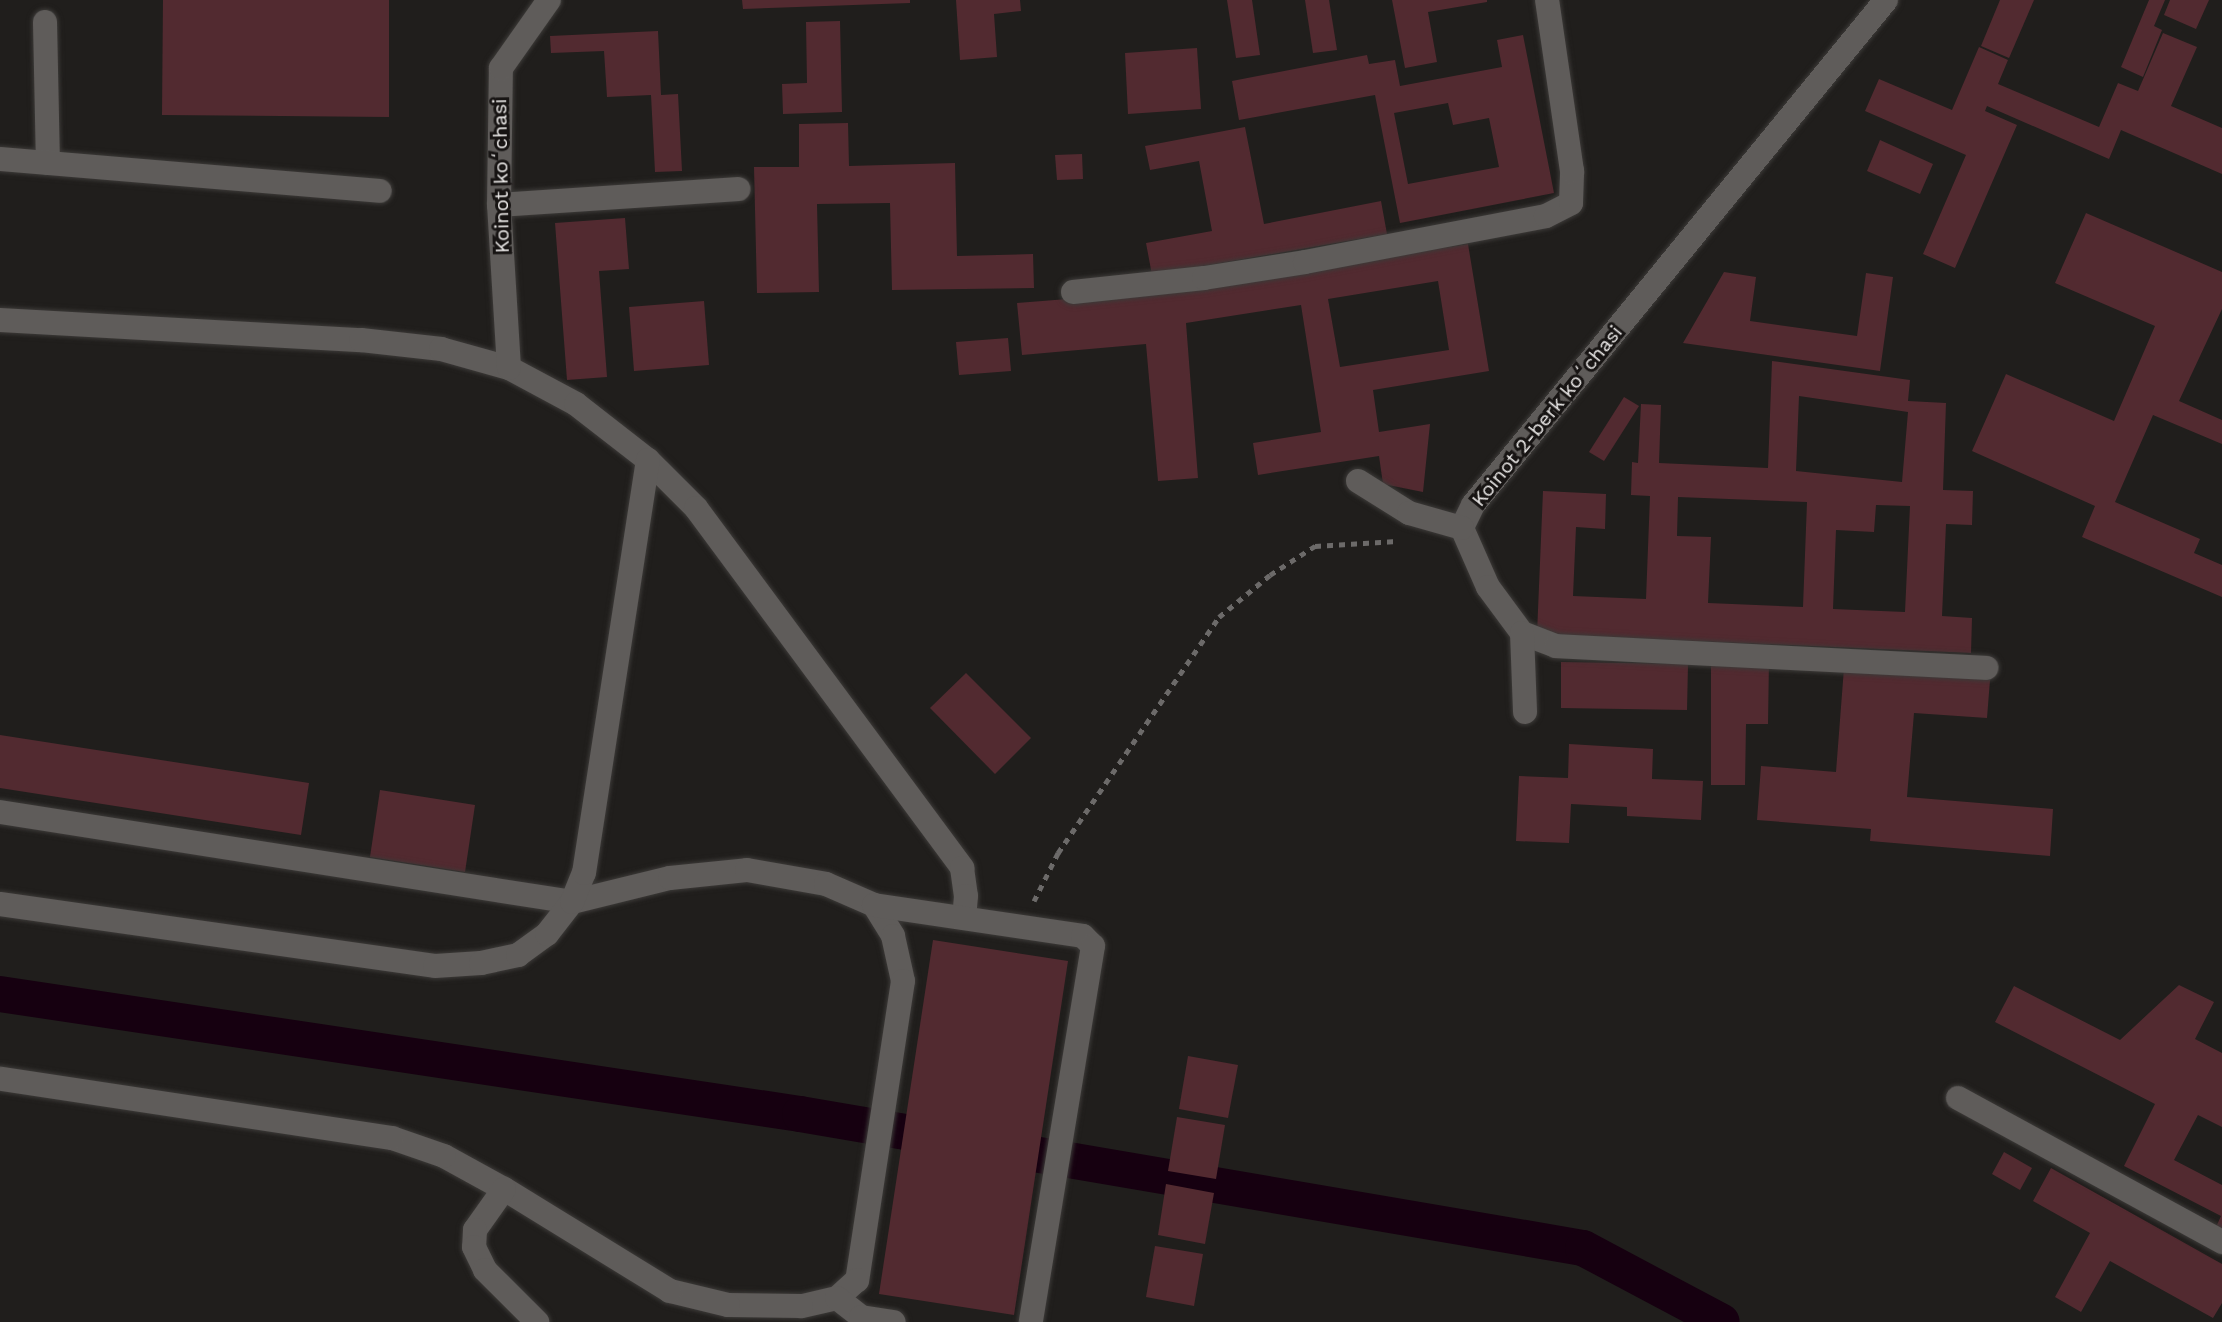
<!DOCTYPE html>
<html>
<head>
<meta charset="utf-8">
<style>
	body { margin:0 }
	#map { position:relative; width:2222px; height:1322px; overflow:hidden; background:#201e1c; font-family:"Work Sans",sans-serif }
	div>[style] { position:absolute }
	.canal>* { height:36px; margin:-18px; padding:0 18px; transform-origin:18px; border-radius:18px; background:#160010 }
	.building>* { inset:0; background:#522a30 }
	.path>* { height:5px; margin-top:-2.5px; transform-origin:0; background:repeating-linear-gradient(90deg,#6c6a69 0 6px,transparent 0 12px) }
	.roads { filter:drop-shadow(0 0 2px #3c3a38) drop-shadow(0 0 2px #3c3a38) }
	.minor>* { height:24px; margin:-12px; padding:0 12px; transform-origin:12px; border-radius:12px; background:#5f5c5a }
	span { translate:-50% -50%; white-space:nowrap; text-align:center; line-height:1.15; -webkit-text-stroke:6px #171413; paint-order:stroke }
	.street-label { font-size:20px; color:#ebe9e8 }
</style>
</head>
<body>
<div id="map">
	<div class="canal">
		<div style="left:0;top:994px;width:809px;rotate:8.53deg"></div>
		<div style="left:800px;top:1114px;width:794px;rotate:9.71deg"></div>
		<div style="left:1583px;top:1248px;width:157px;rotate:28deg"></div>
	</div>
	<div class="building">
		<div style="clip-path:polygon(163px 0,389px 0,389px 117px,162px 115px)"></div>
		<div style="clip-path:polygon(742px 0,910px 0,910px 3px,743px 9px)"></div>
		<div style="clip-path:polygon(956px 0,1020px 0,1021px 11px,994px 14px,997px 57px,960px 60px)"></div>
		<div style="clip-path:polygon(1227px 0,1252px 0,1260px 55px,1236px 58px)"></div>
		<div style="clip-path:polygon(1305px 0,1329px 0,1337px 50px,1313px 53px)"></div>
		<div style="clip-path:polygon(1392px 0,1487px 0,1487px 2px,1428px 12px,1437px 62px,1405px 68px)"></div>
		<div style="clip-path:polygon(2000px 0,2034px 0,2009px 58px,1981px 46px)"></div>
		<div style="clip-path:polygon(2149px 0,2165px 0,2154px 26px,2162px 30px,2143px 77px,2121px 67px)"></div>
		<div style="clip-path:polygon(2170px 0,2209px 0,2196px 29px,2164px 15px)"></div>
		<div style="clip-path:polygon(840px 21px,842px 112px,783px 114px,782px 84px,807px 83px,806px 22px)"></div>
		<div style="clip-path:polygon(658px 31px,661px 95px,678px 94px,682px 171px,655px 172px,651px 95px,607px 97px,604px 51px,551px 53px,550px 36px)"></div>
		<div style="clip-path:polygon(2163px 33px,2197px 47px,2171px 106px,2222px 128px,2222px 174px,2121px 130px,2109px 159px,1987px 106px,1985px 111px,2017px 125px,1955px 268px,1923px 254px,1966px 155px,1865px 111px,1879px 79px,1952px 110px,1979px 47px,2008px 60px,1998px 84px,2099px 127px,2118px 83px,2138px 91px)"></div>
		<div style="clip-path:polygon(evenodd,1523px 35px,1554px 193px,1400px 223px,1375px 95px,1239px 120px,1232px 81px,1367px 55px,1369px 64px,1395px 60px,1400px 86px,1502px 67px,1497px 40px,1523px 35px,1448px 103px,1453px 125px,1489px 118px,1499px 167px,1408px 184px,1394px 113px,1448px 103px)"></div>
		<div style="clip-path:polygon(1197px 48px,1201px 109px,1128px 114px,1125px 53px)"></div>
		<div style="clip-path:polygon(848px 123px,849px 166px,955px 163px,957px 256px,1033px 254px,1034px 288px,892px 290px,890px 203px,817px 204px,819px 292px,757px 293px,754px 167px,799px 167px,799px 124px)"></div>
		<div style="clip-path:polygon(1245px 127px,1264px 224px,1381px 201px,1387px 234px,1152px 275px,1146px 243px,1212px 231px,1199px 161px,1150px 170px,1145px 146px)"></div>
		<div style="clip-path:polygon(1880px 140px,1933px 164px,1920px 194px,1867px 171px)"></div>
		<div style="clip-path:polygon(1082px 154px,1083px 179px,1057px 180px,1055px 155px)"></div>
		<div style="clip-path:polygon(2086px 213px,2222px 272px,2222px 309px,2179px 401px,2222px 420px,2222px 444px,2153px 415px,2115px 502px,2200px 539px,2194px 553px,2222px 565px,2222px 597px,2082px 537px,2095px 506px,1972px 451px,2006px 374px,2114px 421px,2155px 326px,2055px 283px)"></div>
		<div style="clip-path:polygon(625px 218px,629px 269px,599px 271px,607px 377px,567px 380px,555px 223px)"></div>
		<div style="clip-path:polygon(evenodd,1468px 244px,1489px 371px,1373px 390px,1379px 432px,1430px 424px,1423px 492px,1383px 484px,1379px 456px,1258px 475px,1253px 443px,1321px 432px,1301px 305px,1186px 323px,1198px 478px,1158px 481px,1146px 344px,1022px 355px,1017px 303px,1181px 290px,1468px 244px,1438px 281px,1449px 350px,1340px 367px,1328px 299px,1438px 281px)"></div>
		<div style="clip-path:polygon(1724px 272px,1756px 277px,1750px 321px,1857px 336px,1866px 273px,1893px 277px,1880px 371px,1683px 343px)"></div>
		<div style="clip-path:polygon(704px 301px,709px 365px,634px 371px,629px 307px)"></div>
		<div style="clip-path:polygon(1008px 338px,1011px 371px,959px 375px,956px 342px)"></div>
		<div style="clip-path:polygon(evenodd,1772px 361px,1910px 380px,1908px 401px,1946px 403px,1943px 490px,1973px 491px,1972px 525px,1946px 524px,1942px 616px,1972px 618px,1971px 653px,1537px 634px,1543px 491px,1606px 494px,1605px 529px,1576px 527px,1573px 596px,1646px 599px,1650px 496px,1631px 495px,1632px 462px,1638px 463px,1641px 404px,1661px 405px,1659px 463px,1768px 468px,1772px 361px,1799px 396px,1908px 412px,1902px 482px,1796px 471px,1799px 396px,1772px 361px,1678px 497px,1807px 502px,1803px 607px,1708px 603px,1711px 537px,1677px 536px,1678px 497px,1772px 361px,1876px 505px,1910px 506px,1905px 612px,1833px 609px,1836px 530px,1874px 532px,1876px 505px)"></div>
		<div style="clip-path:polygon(1624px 397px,1639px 406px,1604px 461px,1589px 452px)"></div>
		<div style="clip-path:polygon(1711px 660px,1769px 660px,1768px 724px,1746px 724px,1745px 785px,1711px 785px)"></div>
		<div style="clip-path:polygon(1561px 662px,1688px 664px,1687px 710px,1561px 708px)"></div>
		<div style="clip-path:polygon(1844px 668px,1990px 680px,1987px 718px,1914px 713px,1907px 797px,2053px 809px,2050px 856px,1870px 841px,1871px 829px,1757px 820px,1761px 766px,1836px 772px)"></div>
		<div style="clip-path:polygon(966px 673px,1031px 738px,995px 774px,930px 708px)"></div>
		<div style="clip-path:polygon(0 735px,309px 783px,301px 835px,0 788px)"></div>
		<div style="clip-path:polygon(1569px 744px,1653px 749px,1652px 779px,1703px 781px,1701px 820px,1627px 816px,1627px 807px,1571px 804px,1569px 843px,1516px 841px,1519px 776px,1568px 778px)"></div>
		<div style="clip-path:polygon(380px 790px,475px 805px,465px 872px,370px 857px)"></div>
		<div style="clip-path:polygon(933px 940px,1068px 961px,1014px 1315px,879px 1294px)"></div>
		<div style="clip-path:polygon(2179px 985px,2214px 1002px,2195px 1039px,2222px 1053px,2222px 1127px,2198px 1115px,2174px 1160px,2222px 1185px,2222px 1230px,2216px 1227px,2221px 1216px,2124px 1166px,2155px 1104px,1995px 1022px,2014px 986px,2120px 1040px)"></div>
		<div style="clip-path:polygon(1188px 1056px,1238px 1065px,1228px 1118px,1179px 1109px)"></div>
		<div style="clip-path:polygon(1177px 1117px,1225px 1125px,1216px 1179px,1168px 1171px)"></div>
		<div style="clip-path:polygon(2004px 1152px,2032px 1168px,2020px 1190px,1992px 1174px)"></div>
		<div style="clip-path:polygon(2051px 1168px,2222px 1264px,2222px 1303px,2213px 1318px,2110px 1261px,2081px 1312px,2055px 1297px,2090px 1233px,2033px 1201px)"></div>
		<div style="clip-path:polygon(1166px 1184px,1214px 1193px,1205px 1244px,1158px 1235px)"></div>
		<div style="clip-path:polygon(1155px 1246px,1203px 1254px,1194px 1306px,1146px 1297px)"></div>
	</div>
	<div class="path">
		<div style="left:1034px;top:901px;width:54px;rotate:-63.4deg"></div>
		<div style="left:1058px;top:853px;width:286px;rotate:-55.7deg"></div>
		<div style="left:1219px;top:617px;width:66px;rotate:-39.5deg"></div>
		<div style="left:1270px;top:575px;width:54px;rotate:-32.8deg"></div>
		<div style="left:1315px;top:546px;width:82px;rotate:-3.5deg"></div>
	</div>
	<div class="roads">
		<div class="minor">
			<div style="left:1886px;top:0;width:652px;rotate:129.28deg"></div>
			<div style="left:1473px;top:505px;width:25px;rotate:116deg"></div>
			<div style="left:1462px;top:528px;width:64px;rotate:66.2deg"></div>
			<div style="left:1488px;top:587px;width:57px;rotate:53.5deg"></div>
			<div style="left:1522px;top:633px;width:36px;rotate:21deg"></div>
			<div style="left:1556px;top:646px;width:431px;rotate:2.9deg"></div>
			<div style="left:45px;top:22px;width:141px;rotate:88.8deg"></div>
			<div style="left:0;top:159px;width:381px;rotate:4.8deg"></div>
			<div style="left:499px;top:205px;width:240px;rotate:-3.8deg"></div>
			<div style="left:1073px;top:292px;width:132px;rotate:-6.1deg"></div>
			<div style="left:1204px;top:278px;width:102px;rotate:-9deg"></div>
			<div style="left:1305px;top:262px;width:245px;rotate:-10.8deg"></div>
			<div style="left:1546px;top:216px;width:28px;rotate:-27deg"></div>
			<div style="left:1571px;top:203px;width:32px;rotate:-88deg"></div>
			<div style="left:1572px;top:171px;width:173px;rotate:-98.3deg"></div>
			<div style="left:0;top:320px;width:362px;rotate:3.2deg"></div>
			<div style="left:361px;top:340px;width:81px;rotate:6.4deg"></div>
			<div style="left:441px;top:349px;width:71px;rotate:15.6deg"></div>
			<div style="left:509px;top:368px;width:76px;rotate:28.2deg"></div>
			<div style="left:576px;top:404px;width:91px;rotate:37.9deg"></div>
			<div style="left:648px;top:460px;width:68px;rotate:45deg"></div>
			<div style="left:696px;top:508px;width:448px;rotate:53.5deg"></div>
			<div style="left:962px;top:868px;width:28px;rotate:82deg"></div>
			<div style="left:966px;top:896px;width:22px;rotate:95deg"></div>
			<div style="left:509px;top:368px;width:163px;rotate:-93.5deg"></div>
			<div style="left:499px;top:205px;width:137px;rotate:-89.2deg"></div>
			<div style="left:501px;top:68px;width:83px;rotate:-54.8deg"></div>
			<div style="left:1358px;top:481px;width:60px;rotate:32.1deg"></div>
			<div style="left:1409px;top:513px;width:55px;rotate:15.8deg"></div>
			<div style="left:1522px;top:633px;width:79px;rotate:87.8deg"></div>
			<div style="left:0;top:812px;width:579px;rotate:8.94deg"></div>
			<div style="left:572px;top:902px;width:101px;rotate:-13.8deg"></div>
			<div style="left:670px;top:878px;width:77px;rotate:-5.9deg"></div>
			<div style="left:747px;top:870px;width:80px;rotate:10deg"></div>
			<div style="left:826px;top:884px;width:52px;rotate:23.6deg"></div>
			<div style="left:874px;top:905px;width:36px;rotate:58deg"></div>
			<div style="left:893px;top:936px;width:46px;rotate:77.5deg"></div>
			<div style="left:903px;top:981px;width:303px;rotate:98.7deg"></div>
			<div style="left:857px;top:1280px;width:27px;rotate:138deg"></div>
			<div style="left:837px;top:1298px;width:37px;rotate:167deg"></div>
			<div style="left:801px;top:1306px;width:73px;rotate:-179.2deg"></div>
			<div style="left:728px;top:1305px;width:60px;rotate:-166.4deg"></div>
			<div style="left:670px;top:1291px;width:195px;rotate:-148.4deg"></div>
			<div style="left:504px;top:1189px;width:68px;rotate:-151.2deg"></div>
			<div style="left:444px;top:1156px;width:55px;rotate:-160.9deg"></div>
			<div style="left:392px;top:1138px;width:396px;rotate:-171.4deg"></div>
			<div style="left:0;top:904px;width:439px;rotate:8.1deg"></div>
			<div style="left:435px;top:966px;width:46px;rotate:-3.7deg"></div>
			<div style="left:481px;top:963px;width:38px;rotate:-12deg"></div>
			<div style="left:518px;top:955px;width:36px;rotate:-36deg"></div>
			<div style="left:547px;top:934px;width:41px;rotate:-52deg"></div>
			<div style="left:572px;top:902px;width:31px;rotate:-68deg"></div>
			<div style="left:584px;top:873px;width:418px;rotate:-81.2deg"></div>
			<div style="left:874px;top:905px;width:211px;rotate:8.4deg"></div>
			<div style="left:1083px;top:936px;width:14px;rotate:45deg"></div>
			<div style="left:1093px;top:946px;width:381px;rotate:99.4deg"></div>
			<div style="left:1958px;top:1098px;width:301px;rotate:28.6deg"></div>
			<div style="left:504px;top:1189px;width:50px;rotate:125.3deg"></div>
			<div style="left:475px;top:1230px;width:17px;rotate:93deg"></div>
			<div style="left:474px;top:1247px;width:25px;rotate:64deg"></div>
			<div style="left:485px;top:1270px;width:74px;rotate:45deg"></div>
			<div style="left:837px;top:1298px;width:31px;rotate:38deg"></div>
			<div style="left:861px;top:1317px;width:33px;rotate:9deg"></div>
		</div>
	</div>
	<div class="street-label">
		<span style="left:501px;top:176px;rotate:-91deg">Koinot koʻchasi</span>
		<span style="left:1547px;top:416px;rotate:-51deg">Koinot 2-berk koʻchasi</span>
	</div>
</div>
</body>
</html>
